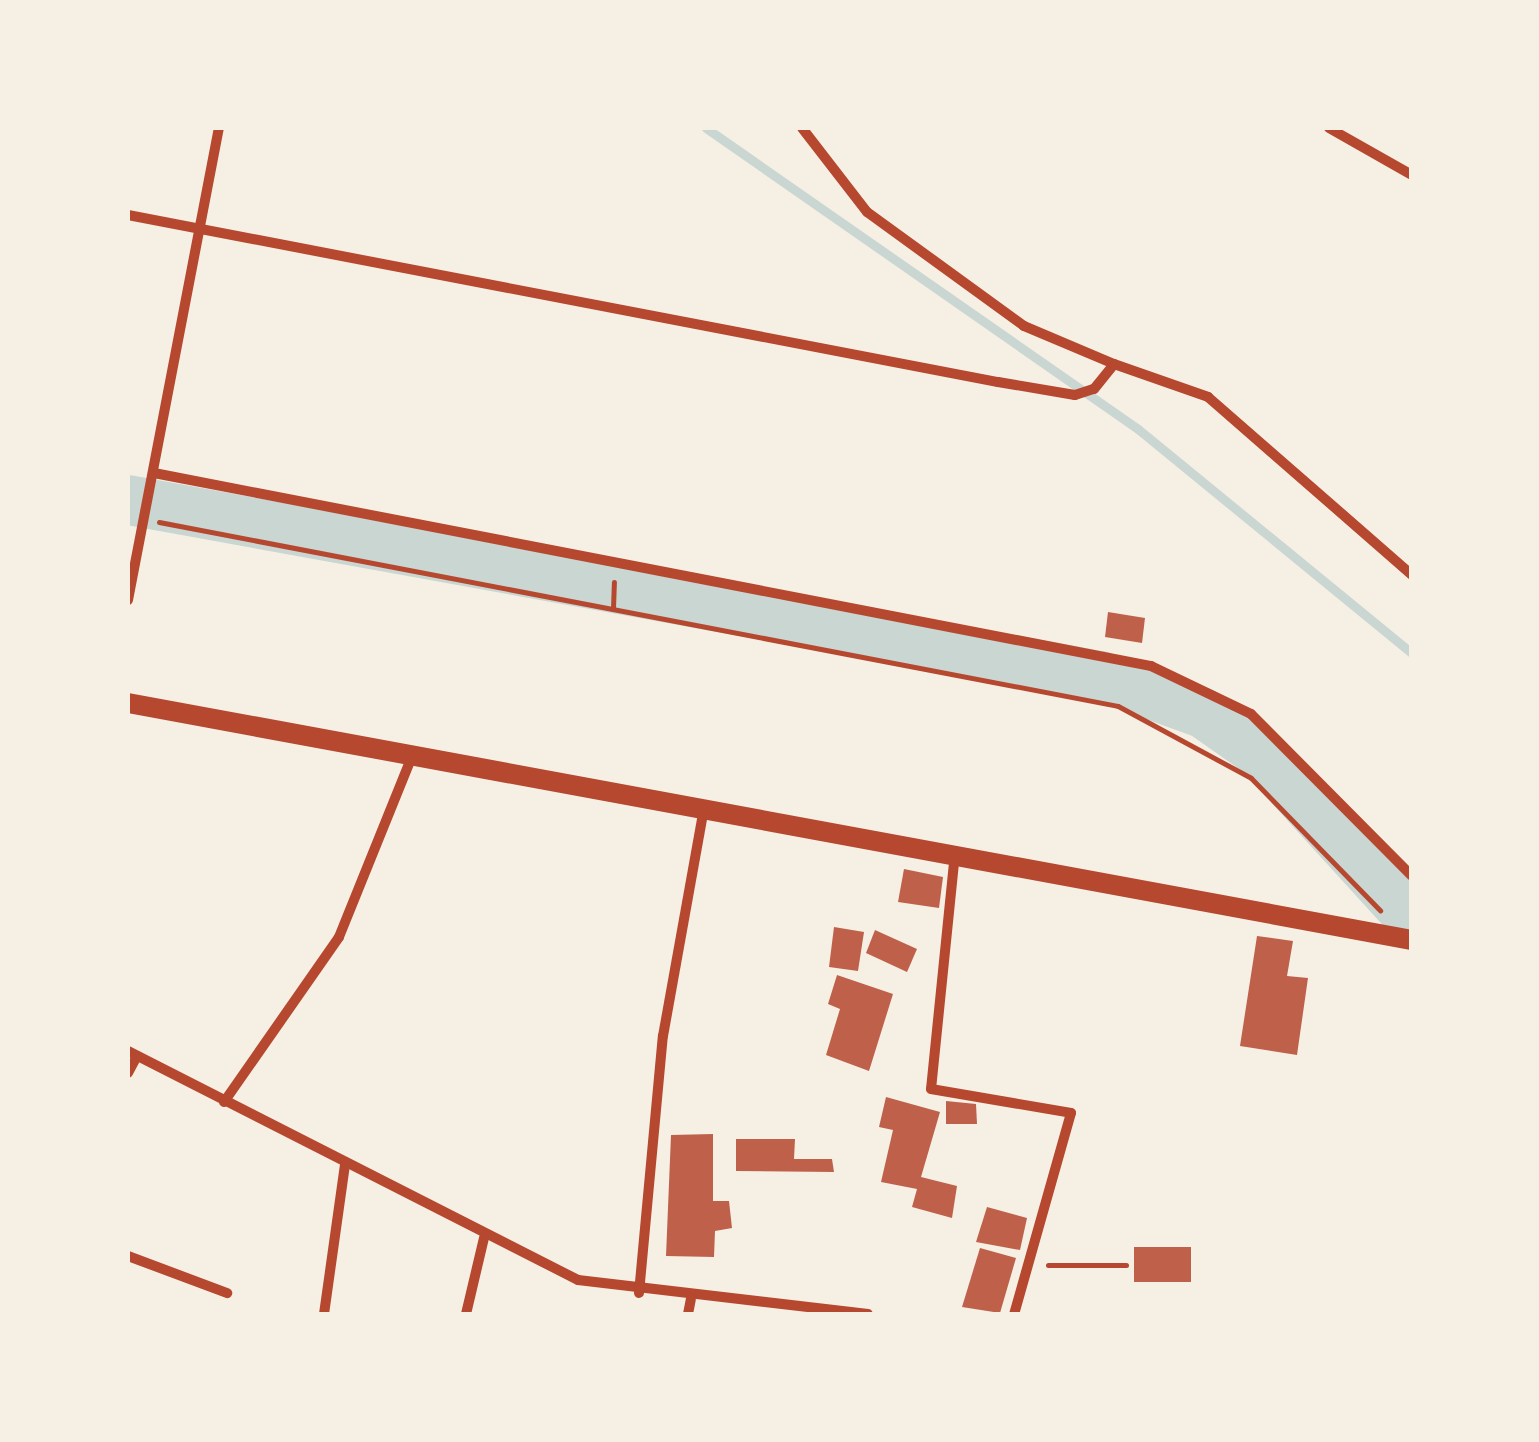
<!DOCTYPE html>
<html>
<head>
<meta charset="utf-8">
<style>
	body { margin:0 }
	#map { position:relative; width:1539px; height:1442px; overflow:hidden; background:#f6efe4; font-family:"Work Sans",sans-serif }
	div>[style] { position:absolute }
	.stream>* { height:9px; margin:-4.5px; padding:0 4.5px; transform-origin:4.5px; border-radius:4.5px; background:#c9d6d2 }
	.river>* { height:50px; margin:-25px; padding:0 25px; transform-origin:25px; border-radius:25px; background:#c9d6d2 }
	.building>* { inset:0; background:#bf614a }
	.path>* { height:5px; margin:-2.5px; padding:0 2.5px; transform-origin:2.5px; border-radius:2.5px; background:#b5482f }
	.minor>* { height:10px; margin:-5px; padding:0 5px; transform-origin:5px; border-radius:5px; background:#b5482f }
	.secondary>* { height:20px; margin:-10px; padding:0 10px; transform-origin:10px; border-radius:10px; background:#b5482f }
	span { translate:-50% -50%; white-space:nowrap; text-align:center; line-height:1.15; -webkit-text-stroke:8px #f6efe4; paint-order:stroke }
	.frame { position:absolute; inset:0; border:130px solid #f6efe4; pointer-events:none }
</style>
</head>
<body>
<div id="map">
	<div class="stream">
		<div style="left:706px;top:128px;width:527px;rotate:34.87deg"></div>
		<div style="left:1138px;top:429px;width:354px;rotate:39.3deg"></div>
	</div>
	<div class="river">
		<div style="left:128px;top:500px;width:988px;rotate:10.26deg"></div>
		<div style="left:1100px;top:676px;width:109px;rotate:19.8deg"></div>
		<div style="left:1203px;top:713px;width:70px;rotate:35.1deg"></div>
		<div style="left:1260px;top:753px;width:226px;rotate:47.7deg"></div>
	</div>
	<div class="building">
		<div style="clip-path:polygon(1108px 612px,1145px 618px,1142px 643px,1105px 637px)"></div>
		<div style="clip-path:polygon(904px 869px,943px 877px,939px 908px,898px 902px)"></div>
		<div style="clip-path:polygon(834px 927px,864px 932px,858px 971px,829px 967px)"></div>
		<div style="clip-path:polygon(875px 930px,917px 949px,907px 972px,866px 953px)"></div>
		<div style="clip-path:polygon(1257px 936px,1293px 941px,1287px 976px,1308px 978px,1297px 1055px,1240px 1046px)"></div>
		<div style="clip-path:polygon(837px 975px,893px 994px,869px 1071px,826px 1055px,840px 1009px,828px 1004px)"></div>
		<div style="clip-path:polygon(886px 1097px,940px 1112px,921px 1177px,957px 1186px,952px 1218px,912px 1207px,917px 1189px,881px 1182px,893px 1130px,879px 1127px)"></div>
		<div style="clip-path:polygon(946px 1101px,976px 1104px,977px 1124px,946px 1124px)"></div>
		<div style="clip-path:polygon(713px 1134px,713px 1201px,729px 1201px,732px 1228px,715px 1231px,714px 1257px,666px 1256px,671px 1135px)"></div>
		<div style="clip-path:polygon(736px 1139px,795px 1139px,794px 1159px,832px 1159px,834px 1172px,736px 1171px)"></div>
		<div style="clip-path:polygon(987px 1207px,1027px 1218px,1020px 1250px,976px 1242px)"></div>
		<div style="clip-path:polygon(1134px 1247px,1191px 1247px,1191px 1282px,1134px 1282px)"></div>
		<div style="clip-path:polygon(980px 1248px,1016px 1258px,1000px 1313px,962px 1307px)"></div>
	</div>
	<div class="path">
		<div style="left:159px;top:522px;width:976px;rotate:10.86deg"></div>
		<div style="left:1118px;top:706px;width:151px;rotate:28.4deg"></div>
		<div style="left:1251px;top:778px;width:185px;rotate:45.7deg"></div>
		<div style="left:613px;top:608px;width:26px;rotate:-88deg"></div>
		<div style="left:1048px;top:1265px;width:78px"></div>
	</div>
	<div class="minor">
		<div style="left:1329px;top:128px;width:95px;rotate:29.5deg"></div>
		<div style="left:128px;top:215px;width:886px;rotate:10.87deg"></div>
		<div style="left:998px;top:382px;width:78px;rotate:9.6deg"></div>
		<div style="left:1075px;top:395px;width:20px;rotate:-18deg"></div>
		<div style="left:1094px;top:389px;width:32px;rotate:-51deg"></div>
		<div style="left:1114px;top:364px;width:98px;rotate:-157.1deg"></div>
		<div style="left:1024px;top:326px;width:194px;rotate:-144deg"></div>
		<div style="left:867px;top:212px;width:106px;rotate:-127.7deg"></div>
		<div style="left:1114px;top:364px;width:100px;rotate:19.3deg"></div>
		<div style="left:1208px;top:397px;width:271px;rotate:41.1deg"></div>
		<div style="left:154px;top:473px;width:1016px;rotate:10.96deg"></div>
		<div style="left:1151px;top:666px;width:111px;rotate:25.6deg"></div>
		<div style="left:1251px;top:714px;width:228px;rotate:45.2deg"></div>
		<div style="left:128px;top:600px;width:481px;rotate:-79.1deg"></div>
		<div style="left:955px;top:853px;width:237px;rotate:95.8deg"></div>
		<div style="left:931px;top:1089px;width:142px;rotate:9.7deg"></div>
		<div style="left:1071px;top:1113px;width:209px;rotate:105.8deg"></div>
		<div style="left:128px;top:1051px;width:505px;rotate:26.97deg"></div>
		<div style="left:578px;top:1280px;width:292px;rotate:6.7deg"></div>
		<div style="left:128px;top:1073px;width:19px;rotate:-62deg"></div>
		<div style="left:224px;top:1102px;width:201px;rotate:-55.1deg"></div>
		<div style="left:339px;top:937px;width:197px;rotate:-68deg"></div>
		<div style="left:128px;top:1256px;width:106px;rotate:20.5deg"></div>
		<div style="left:639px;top:1293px;width:258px;rotate:-84.7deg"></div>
		<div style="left:663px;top:1036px;width:231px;rotate:-79.8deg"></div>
		<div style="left:324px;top:1314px;width:150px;rotate:-82deg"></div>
		<div style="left:466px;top:1314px;width:78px;rotate:-76.7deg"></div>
		<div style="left:688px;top:1314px;width:15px;rotate:-79deg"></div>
	</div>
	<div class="secondary">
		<div style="left:128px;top:703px;width:1306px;rotate:10.46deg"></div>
	</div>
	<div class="frame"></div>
</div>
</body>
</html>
